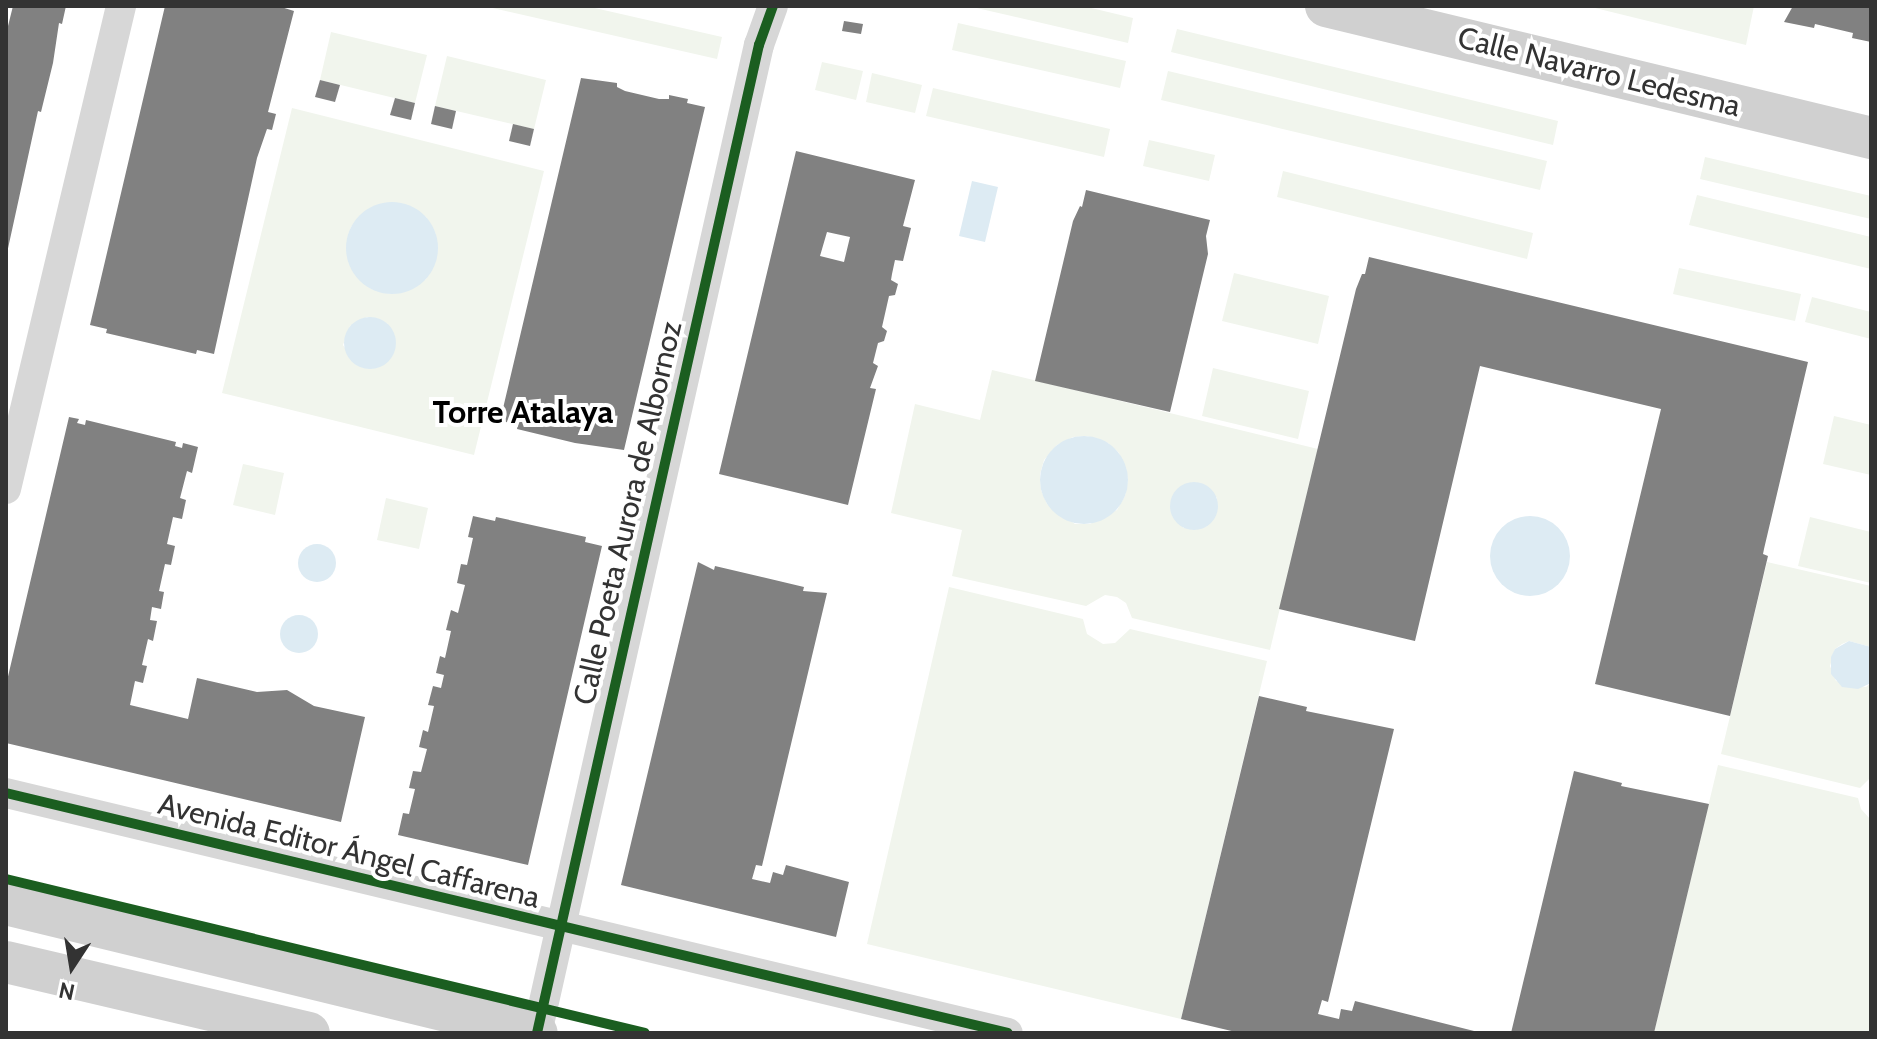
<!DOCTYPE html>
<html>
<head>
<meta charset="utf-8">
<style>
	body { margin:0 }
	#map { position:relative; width:1877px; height:1039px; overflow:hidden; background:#fff; font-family:Cabin,sans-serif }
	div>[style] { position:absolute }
	.green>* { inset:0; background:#f1f5ed }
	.water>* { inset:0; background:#ddebf3 }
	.round { border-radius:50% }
	.building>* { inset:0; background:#818181 }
	.street>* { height:30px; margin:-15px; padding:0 15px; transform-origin:15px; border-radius:15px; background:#d7d7d7 }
	.secondary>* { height:42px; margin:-21px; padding:0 21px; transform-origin:21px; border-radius:21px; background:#d0d0d0 }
	.cycleway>* { height:10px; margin:-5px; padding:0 5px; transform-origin:5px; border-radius:5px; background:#1b5e20 }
	span { translate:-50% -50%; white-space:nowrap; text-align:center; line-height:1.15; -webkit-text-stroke:8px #fff; paint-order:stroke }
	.street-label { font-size:30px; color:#333 }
	.neighbourhood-label { font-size:32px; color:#000; font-weight:700 }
	.frame { position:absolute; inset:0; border:8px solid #333; pointer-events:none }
	.north { position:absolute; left:32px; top:927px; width:80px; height:80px; -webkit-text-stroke:6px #fff; paint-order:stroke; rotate:192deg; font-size:22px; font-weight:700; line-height:32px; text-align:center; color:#333 }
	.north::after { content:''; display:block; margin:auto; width:28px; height:36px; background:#333; clip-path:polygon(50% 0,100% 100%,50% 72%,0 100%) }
</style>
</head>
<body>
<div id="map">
	<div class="green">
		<div style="clip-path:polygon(484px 6px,586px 6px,722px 37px,717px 59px)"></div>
		<div style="clip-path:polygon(968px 6px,1083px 6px,1133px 18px,1128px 43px)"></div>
		<div style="clip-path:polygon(1587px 6px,1754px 6px,1746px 45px)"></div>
		<div style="clip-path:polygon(958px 23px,1126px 61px,1120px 88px,952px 50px)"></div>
		<div style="clip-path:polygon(1177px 29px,1558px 121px,1553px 145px,1171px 52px)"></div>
		<div style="clip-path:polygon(331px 32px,427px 55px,415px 103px,320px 80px)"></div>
		<div style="clip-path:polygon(447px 56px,546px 80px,534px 129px,435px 106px)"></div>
		<div style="clip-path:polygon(822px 62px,863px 71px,856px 100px,815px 90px)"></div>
		<div style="clip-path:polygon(1168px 71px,1547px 161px,1540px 190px,1161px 100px)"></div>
		<div style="clip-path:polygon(872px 73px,922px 85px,915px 113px,866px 102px)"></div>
		<div style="clip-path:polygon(933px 88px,1110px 129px,1104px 157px,926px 116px)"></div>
		<div style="clip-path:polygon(evenodd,292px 108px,544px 171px,474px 455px,222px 393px,292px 108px,398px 203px,426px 217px,435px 232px,438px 250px,426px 279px,403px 292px,390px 294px,371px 289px,351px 267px,347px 244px,351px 227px,371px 208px,398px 203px,292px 108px,367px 317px,388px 324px,394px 352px,372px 368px,356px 365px,343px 345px,350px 326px,367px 317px)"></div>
		<div style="clip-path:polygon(1149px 140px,1215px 155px,1209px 181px,1143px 166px)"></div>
		<div style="clip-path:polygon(1705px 157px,1871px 196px,1871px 219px,1700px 179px)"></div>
		<div style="clip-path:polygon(1283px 171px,1533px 233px,1527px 259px,1277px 197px)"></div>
		<div style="clip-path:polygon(1697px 195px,1871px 237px,1871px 269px,1689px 225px)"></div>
		<div style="clip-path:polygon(1679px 268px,1801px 294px,1795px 321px,1673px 294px)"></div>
		<div style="clip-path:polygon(1234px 273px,1329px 296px,1318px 344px,1222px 321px)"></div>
		<div style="clip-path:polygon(1812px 297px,1871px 312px,1871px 339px,1805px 322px)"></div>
		<div style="clip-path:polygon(1213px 368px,1309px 391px,1298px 439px,1202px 416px)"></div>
		<div style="clip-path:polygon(evenodd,992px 370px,1318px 449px,1270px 650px,1132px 618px,1126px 603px,1117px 597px,1105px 595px,1086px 606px,952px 576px,962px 530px,891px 513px,915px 404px,980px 420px,992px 370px,1087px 436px,1108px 443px,1119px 453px,1128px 479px,1125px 496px,1117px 510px,1090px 524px,1075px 524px,1047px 504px,1041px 490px,1040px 474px,1044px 460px,1057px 445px,1073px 437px,1087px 436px,992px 370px,1207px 486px,1217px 498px,1206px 527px,1183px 528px,1207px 486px)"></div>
		<div style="clip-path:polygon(1834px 416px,1871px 425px,1871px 475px,1823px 464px)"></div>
		<div style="clip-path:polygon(243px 464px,284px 473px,275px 515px,233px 505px)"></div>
		<div style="clip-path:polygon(386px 498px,428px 508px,419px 549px,377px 540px)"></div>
		<div style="clip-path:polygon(1810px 517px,1871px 532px,1871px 583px,1798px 566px)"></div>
		<div style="clip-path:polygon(1767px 562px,1871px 586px,1871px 647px,1849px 641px,1842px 644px,1835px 649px,1830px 666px,1836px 681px,1866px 687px,1871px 683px,1871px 777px,1860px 788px,1721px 754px)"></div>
		<div style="clip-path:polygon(949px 587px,1083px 619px,1087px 634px,1103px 644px,1115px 643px,1130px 629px,1267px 661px,1181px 1019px,867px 944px)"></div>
		<div style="clip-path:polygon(1718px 765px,1858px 798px,1861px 809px,1871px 820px,1871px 1033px,1654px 1033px)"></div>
	</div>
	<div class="water">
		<div style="clip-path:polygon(972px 181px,998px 187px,985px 242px,959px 236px)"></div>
		<div class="round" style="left:346px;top:202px;width:92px;height:92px"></div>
		<div class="round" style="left:344px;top:317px;width:52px;height:52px"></div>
		<div class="round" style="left:1040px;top:436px;width:88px;height:88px"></div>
		<div class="round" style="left:1170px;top:482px;width:48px;height:48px"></div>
		<div class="round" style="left:1490px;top:516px;width:80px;height:80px"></div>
		<div class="round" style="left:298px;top:544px;width:38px;height:38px"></div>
		<div class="round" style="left:280px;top:615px;width:38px;height:38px"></div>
		<div style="clip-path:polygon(1849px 641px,1871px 647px,1871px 683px,1858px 689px,1842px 687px,1831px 674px,1831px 657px,1835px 649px)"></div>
	</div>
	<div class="building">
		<div style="clip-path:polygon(13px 6px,66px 6px,62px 24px,59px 23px,53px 63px,41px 112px,38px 111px,7px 253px,6px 34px)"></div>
		<div style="clip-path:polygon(165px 6px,278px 6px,294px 11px,268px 112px,276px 114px,272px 130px,267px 129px,257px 158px,214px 354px,197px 350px,196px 354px,106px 333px,107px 329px,90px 325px)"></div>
		<div style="clip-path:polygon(1793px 6px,1871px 6px,1871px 42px,1852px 38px,1853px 33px,1815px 24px,1814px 28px,1784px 22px)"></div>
		<div style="clip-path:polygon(844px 21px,863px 24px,861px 34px,842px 31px)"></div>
		<div style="clip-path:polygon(581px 78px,617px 83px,617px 87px,625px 91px,659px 99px,669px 99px,669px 95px,688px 99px,687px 103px,705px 107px,624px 450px,575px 443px,517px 429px,518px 424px,500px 421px)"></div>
		<div style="clip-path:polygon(320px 80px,340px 85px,335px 102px,315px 97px)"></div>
		<div style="clip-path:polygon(395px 98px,415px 103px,411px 120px,390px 115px)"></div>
		<div style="clip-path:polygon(435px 106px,456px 111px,452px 129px,431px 124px)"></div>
		<div style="clip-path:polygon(513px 124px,534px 129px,530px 146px,509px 141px)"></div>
		<div style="clip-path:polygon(evenodd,796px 151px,915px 180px,903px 226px,911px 228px,903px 261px,895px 260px,892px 274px,891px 280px,898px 284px,895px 295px,889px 296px,882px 327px,887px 331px,884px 341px,878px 343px,873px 363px,878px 366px,870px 388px,876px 389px,848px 505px,719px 474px,796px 151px,827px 232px,850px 237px,844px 262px,820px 256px,827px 232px)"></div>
		<div style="clip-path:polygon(1086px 190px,1210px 220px,1206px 236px,1208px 254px,1170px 412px,1035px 381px,1073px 221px,1080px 206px,1082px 207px)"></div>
		<div style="clip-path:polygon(1369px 257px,1808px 362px,1764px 549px,1763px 554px,1768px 556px,1730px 716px,1595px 684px,1661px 409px,1480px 366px,1415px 641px,1279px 609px,1356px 289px,1362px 274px,1365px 274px)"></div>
		<div style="clip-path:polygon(69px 417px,79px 419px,77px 423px,85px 425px,86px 420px,176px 442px,175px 446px,182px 448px,183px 443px,198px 447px,192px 473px,187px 471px,180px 498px,186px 500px,182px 519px,173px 517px,167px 544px,175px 546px,171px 565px,165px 564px,159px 591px,164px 592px,161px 609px,152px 607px,150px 620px,157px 621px,153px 641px,148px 639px,142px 665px,147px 666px,143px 683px,135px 681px,130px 705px,188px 719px,197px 678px,257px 692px,287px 690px,314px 706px,365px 717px,341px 822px,6px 743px,6px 685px)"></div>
		<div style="clip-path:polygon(473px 516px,495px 521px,496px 517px,586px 537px,585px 542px,602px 546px,528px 865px,398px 835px,403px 813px,409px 814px,415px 789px,409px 788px,413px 771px,421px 772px,427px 749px,419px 747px,423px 730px,428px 732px,434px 706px,428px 705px,433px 686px,441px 688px,444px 675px,436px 673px,440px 656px,445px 658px,451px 631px,446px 630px,451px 610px,458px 613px,465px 585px,457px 583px,461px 564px,467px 565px,473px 538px,468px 537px)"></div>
		<div style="clip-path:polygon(698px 562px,714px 570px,715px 566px,804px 587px,803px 591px,827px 593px,762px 866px,756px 865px,752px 879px,770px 883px,773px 872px,783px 875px,786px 865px,849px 882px,836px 937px,621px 885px)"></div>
		<div style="clip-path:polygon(1259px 696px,1307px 707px,1306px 711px,1394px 729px,1328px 1002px,1322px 1000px,1318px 1014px,1339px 1019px,1341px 1009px,1352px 1011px,1355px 1001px,1482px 1033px,1240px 1033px,1181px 1019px)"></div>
		<div style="clip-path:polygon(1574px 771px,1622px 783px,1621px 786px,1709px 804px,1654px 1033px,1511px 1033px)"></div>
	</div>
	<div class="street">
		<div style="left:6px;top:489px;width:497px;rotate:-76.6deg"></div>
		<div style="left:6px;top:793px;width:1030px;rotate:13.47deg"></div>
		<div style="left:537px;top:1033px;width:1013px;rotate:-77.34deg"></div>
		<div style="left:759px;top:45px;width:41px;rotate:-70.3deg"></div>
	</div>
	<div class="secondary">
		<div style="left:1326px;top:6px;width:561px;rotate:13.61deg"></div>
		<div style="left:6px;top:904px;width:546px;rotate:13.65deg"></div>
		<div style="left:6px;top:962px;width:311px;rotate:13.2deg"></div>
	</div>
	<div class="cycleway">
		<div style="left:6px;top:793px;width:1030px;rotate:13.47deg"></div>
		<div style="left:6px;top:879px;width:657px;rotate:13.55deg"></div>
		<div style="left:537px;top:1033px;width:1013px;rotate:-77.34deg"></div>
		<div style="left:759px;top:45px;width:41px;rotate:-70.3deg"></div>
	</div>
	<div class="street-label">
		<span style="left:1599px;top:72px;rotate:14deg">Calle Navarro Ledesma</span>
		<span style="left:628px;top:513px;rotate:-77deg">Calle Poeta Aurora de Albornoz</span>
		<span style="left:349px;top:851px;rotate:14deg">Avenida Editor Ángel Caffarena</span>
	</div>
	<div class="neighbourhood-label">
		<span style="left:523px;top:412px">Torre Atalaya</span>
	</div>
	<div class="frame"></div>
	<div class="north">N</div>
</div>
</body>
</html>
